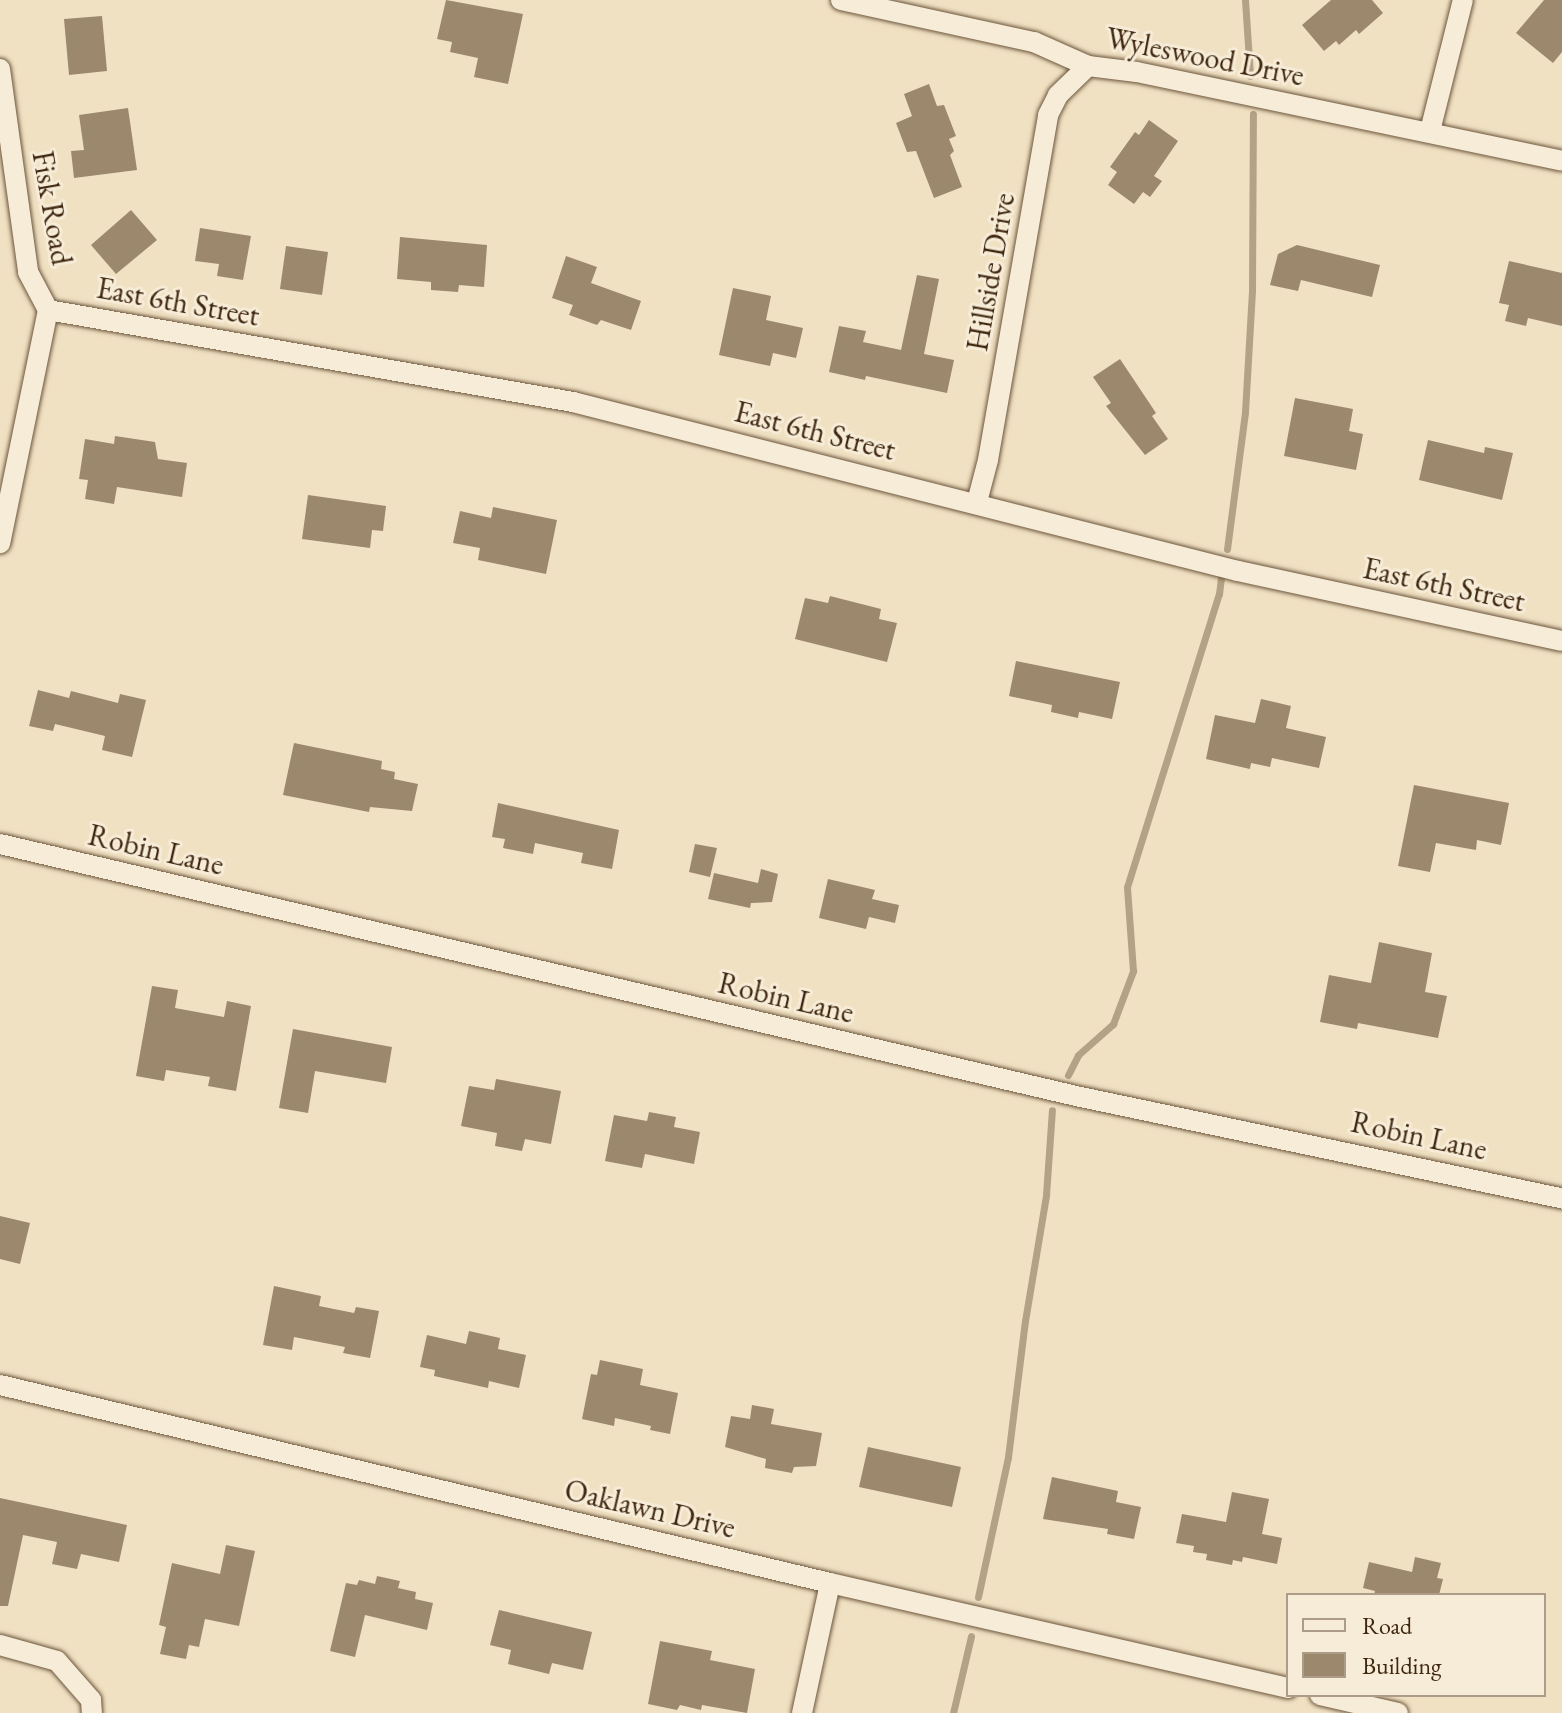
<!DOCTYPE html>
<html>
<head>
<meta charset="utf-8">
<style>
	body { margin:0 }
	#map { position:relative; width:1562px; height:1713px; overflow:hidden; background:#f1e1c3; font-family:"EB Garamond",serif }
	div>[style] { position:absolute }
	.stream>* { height:7px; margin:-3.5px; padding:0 3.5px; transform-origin:3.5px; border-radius:3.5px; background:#b4a286 }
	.building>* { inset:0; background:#9c886d }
	.roads { filter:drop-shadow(0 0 2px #6c563c) drop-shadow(0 0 2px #6c563c) }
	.street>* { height:20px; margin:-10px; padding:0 10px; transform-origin:10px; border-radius:10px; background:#f6ecd8 }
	span { translate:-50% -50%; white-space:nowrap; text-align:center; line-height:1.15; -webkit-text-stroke:6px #f6ecd8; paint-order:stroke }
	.street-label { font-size:30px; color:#3f270f }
	.legend { position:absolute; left:1286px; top:1593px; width:260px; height:104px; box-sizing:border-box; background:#f6ecd8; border:2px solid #ad9d88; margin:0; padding:10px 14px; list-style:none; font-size:24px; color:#3f270f }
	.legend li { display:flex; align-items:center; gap:16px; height:40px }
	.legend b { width:40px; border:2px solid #ad9d88 }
</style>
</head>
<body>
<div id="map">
	<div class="stream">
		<div style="left:1245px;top:0;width:76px;rotate:86.2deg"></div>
		<div style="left:1227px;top:549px;width:138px;rotate:-82.5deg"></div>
		<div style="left:1245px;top:412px;width:121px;rotate:-86.7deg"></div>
		<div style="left:1252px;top:291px;width:177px;rotate:-89.7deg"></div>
		<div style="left:1068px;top:1075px;width:22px;rotate:-63deg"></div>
		<div style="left:1078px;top:1055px;width:47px;rotate:-41.5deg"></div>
		<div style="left:1113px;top:1024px;width:57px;rotate:-69.3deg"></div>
		<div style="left:1133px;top:971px;width:84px;rotate:-94.1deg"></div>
		<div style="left:1127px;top:887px;width:307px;rotate:-72.6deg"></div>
		<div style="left:1219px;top:594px;width:24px;rotate:-83deg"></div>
		<div style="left:978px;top:1597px;width:143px;rotate:-77.9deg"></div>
		<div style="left:1008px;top:1457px;width:137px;rotate:-82.9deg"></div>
		<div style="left:1025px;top:1321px;width:128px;rotate:-80.5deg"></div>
		<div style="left:1046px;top:1195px;width:85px;rotate:-86deg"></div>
		<div style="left:953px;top:1713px;width:79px;rotate:-76.8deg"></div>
	</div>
	<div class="building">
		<div style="clip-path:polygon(446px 0,523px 14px,508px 84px,474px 77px,478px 58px,450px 52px,452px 42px,437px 39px)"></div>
		<div style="clip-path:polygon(1331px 0,1372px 0,1383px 13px,1359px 34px,1356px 30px,1339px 45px,1336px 41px,1324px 51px,1302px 25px)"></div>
		<div style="clip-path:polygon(1544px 0,1562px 0,1562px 52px,1553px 63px,1516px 33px)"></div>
		<div style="clip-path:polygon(102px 16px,107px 71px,69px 75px,64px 19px)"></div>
		<div style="clip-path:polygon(929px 84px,937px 106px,944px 105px,956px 136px,949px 139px,954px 151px,950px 155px,962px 187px,934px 198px,916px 151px,907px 152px,896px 123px,912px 116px,904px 94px)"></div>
		<div style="clip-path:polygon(128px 108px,137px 170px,74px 178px,71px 151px,84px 150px,79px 115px)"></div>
		<div style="clip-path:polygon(1149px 120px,1178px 141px,1154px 176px,1162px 181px,1150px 197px,1143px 192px,1134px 204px,1108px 185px,1117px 172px,1110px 167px,1135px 132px,1139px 135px)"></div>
		<div style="clip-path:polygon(131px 210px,157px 240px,116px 274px,91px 245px)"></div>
		<div style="clip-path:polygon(200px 228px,251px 236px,243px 280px,217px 276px,219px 264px,195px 261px)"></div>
		<div style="clip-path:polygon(400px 237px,487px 245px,484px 287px,459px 285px,458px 292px,431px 290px,431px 282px,397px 279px)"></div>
		<div style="clip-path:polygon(1297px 245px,1380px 265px,1372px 297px,1301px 280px,1298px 291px,1270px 285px,1278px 254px)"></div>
		<div style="clip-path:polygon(286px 246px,328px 252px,322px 295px,280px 289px)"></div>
		<div style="clip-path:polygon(566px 256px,597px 267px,591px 283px,641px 301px,631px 330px,601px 320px,597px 325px,569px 315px,573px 305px,552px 298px)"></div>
		<div style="clip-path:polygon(1509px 261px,1562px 273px,1562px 326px,1528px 318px,1526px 326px,1505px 321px,1509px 305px,1499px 303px)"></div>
		<div style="clip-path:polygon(917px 275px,939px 279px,924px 354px,954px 360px,947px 393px,866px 376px,865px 380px,829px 372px,839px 326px,866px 331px,863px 342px,901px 350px)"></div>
		<div style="clip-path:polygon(733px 288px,771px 296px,766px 320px,803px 328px,796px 358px,773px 353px,770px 366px,719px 355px)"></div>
		<div style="clip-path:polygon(1120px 359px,1156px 413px,1152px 416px,1168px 439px,1145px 455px,1106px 406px,1111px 403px,1093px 377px)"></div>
		<div style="clip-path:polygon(1295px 398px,1353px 409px,1349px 431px,1363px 434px,1356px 470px,1284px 456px)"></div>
		<div style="clip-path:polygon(115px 436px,155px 442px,158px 459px,187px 463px,182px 497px,117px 487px,114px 504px,85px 499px,88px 480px,79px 479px,85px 439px,114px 444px)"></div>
		<div style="clip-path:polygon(1428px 440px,1484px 453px,1485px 447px,1513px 453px,1502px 500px,1419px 480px)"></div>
		<div style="clip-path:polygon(308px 495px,386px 506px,383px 531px,372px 530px,370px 548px,302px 539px)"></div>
		<div style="clip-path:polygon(493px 507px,557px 520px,546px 574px,478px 560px,480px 548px,453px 543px,460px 511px,491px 518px)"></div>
		<div style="clip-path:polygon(830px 596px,881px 609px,879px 619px,897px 623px,887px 662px,795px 639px,805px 598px,828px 603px)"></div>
		<div style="clip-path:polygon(1016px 661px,1120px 682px,1112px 719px,1079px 712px,1078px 718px,1051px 712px,1052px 705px,1009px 696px)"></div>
		<div style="clip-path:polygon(38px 690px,69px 698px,71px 691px,118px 703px,120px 694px,146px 700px,132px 757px,102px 750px,105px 736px,55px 724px,53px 731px,29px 726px)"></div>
		<div style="clip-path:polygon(1261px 699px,1291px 706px,1286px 728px,1326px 737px,1319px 768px,1272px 758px,1270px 767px,1251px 763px,1250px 769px,1206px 759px,1215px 715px,1255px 723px)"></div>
		<div style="clip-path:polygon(294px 743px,382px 761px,381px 769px,395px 772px,394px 779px,418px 784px,412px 811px,370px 807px,369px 812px,283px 795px)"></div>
		<div style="clip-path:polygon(1414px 785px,1509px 803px,1501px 845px,1477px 840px,1476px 850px,1436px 843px,1430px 872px,1398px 866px)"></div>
		<div style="clip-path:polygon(498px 803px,619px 830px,612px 869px,581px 863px,583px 853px,535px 843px,533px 854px,503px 848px,505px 839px,492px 837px)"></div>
		<div style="clip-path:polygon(695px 844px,717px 848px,710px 877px,689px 872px)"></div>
		<div style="clip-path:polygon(761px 869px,778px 874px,772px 902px,751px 903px,750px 908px,708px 899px,714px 873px,758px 883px)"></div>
		<div style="clip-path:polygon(828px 879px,875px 890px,872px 899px,899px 905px,895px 923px,869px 917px,866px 929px,819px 918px)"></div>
		<div style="clip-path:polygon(1379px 942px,1432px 953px,1425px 992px,1447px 996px,1438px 1038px,1358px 1023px,1357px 1029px,1320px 1022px,1329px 975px,1371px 983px)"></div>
		<div style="clip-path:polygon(152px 986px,178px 990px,175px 1008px,224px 1017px,227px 1001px,251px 1006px,236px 1091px,208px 1086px,210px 1077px,166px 1070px,164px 1081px,136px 1076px)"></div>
		<div style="clip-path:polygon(293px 1029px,392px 1047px,386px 1083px,315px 1071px,308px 1113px,279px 1108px)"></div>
		<div style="clip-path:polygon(496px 1079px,561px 1091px,551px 1144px,525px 1139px,522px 1151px,495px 1146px,497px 1133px,461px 1126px,469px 1086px,494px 1090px)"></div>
		<div style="clip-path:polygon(649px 1112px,676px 1117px,674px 1127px,700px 1132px,694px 1164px,645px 1154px,642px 1168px,605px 1161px,614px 1115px,647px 1121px)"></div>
		<div style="clip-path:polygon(0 1216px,30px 1223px,20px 1264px,0 1259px)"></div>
		<div style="clip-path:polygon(274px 1286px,321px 1296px,319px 1306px,354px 1313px,356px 1307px,379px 1311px,370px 1358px,343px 1353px,345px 1347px,294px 1337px,292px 1350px,263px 1345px)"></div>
		<div style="clip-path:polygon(469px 1331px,500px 1338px,498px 1349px,526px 1355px,519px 1388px,489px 1381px,488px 1388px,434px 1376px,435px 1370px,420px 1367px,427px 1335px,466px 1344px)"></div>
		<div style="clip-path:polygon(600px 1360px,643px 1369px,640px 1385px,678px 1393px,670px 1434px,650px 1430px,651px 1426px,615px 1418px,614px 1426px,582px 1419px,591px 1374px,597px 1375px)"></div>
		<div style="clip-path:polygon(752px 1405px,774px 1409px,771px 1424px,822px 1433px,816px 1466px,794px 1467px,792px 1473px,765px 1468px,766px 1459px,725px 1447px,731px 1416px,750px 1419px)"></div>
		<div style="clip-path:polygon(868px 1447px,961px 1467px,952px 1507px,859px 1487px)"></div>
		<div style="clip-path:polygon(1052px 1477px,1118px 1491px,1116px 1502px,1141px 1507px,1134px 1539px,1107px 1534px,1108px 1529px,1043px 1519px)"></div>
		<div style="clip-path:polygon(1232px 1492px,1269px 1499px,1262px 1534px,1282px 1538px,1277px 1564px,1243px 1557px,1242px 1562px,1233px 1560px,1232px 1565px,1206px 1560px,1207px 1554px,1193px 1552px,1194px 1546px,1176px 1543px,1182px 1514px,1226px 1522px)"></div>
		<div style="clip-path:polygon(0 1498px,127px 1525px,119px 1562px,81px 1554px,77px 1569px,52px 1564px,57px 1542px,23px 1535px,8px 1606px,0 1606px)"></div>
		<div style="clip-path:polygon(226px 1545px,255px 1551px,239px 1626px,205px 1619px,199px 1647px,189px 1645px,186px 1659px,160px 1654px,166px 1627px,159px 1625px,172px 1563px,220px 1574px)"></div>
		<div style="clip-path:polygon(1415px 1557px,1441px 1563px,1437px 1578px,1443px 1579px,1439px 1595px,1374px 1595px,1375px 1591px,1363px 1588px,1369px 1562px,1412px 1572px)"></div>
		<div style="clip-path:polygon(377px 1576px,400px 1581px,398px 1588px,416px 1592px,415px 1599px,433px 1603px,427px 1630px,365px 1615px,355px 1657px,330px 1651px,346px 1583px,357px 1585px,359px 1580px,375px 1584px)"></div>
		<div style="clip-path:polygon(499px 1610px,592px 1632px,583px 1670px,552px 1663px,549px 1674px,508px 1664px,511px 1650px,490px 1645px)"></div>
		<div style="clip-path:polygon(660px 1641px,712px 1651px,710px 1660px,755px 1669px,747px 1713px,702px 1705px,701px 1710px,680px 1705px,677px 1710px,648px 1704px)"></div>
	</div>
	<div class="roads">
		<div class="street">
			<div style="left:841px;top:0;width:198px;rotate:12.3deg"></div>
			<div style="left:1034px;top:42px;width:59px;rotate:24deg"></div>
			<div style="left:1088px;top:66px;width:49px;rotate:7deg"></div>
			<div style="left:1137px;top:72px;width:434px;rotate:11.8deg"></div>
			<div style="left:0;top:69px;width:205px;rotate:82.1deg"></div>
			<div style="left:28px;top:272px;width:43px;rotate:62.2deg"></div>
			<div style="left:48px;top:310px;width:238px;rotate:101.6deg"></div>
			<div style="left:1430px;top:131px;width:135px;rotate:-75.9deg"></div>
			<div style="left:48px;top:310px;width:533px;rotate:9.94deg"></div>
			<div style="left:573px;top:402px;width:686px;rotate:14.26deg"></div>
			<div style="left:1238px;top:571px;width:331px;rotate:12.2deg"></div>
			<div style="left:977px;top:502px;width:43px;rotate:-75.3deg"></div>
			<div style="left:988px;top:460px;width:350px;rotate:-80.1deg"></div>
			<div style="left:1048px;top:115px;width:22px;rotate:-63deg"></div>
			<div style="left:1058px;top:95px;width:42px;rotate:-44deg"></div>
			<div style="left:0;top:844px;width:1105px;rotate:13.18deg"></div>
			<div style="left:1076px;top:1096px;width:497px;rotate:11.9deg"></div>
			<div style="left:0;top:1385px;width:853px;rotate:13.42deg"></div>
			<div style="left:830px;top:1583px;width:470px;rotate:12.9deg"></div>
			<div style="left:0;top:1645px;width:59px;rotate:15.7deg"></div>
			<div style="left:57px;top:1661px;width:52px;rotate:48.9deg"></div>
			<div style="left:91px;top:1700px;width:13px;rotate:86deg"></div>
			<div style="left:1320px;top:1695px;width:80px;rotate:13deg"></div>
			<div style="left:802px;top:1713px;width:133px;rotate:-77.8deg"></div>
		</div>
	</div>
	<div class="street-label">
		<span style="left:1205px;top:57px;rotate:11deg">Wyleswood Drive</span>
		<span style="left:52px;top:208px;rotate:80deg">Fisk Road</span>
		<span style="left:991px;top:272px;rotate:-80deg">Hillside Drive</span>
		<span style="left:178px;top:302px;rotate:10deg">East 6th Street</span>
		<span style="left:815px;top:431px;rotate:14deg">East 6th Street</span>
		<span style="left:1444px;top:585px;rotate:12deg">East 6th Street</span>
		<span style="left:156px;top:850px;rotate:13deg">Robin Lane</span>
		<span style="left:786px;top:998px;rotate:13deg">Robin Lane</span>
		<span style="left:1419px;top:1136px;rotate:12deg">Robin Lane</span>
		<span style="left:650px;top:1509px;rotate:13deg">Oaklawn Drive</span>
	</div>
	<ul class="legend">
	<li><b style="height:10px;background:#f6ecd8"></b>Road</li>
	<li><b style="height:22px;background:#9c886d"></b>Building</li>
	</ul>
</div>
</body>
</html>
